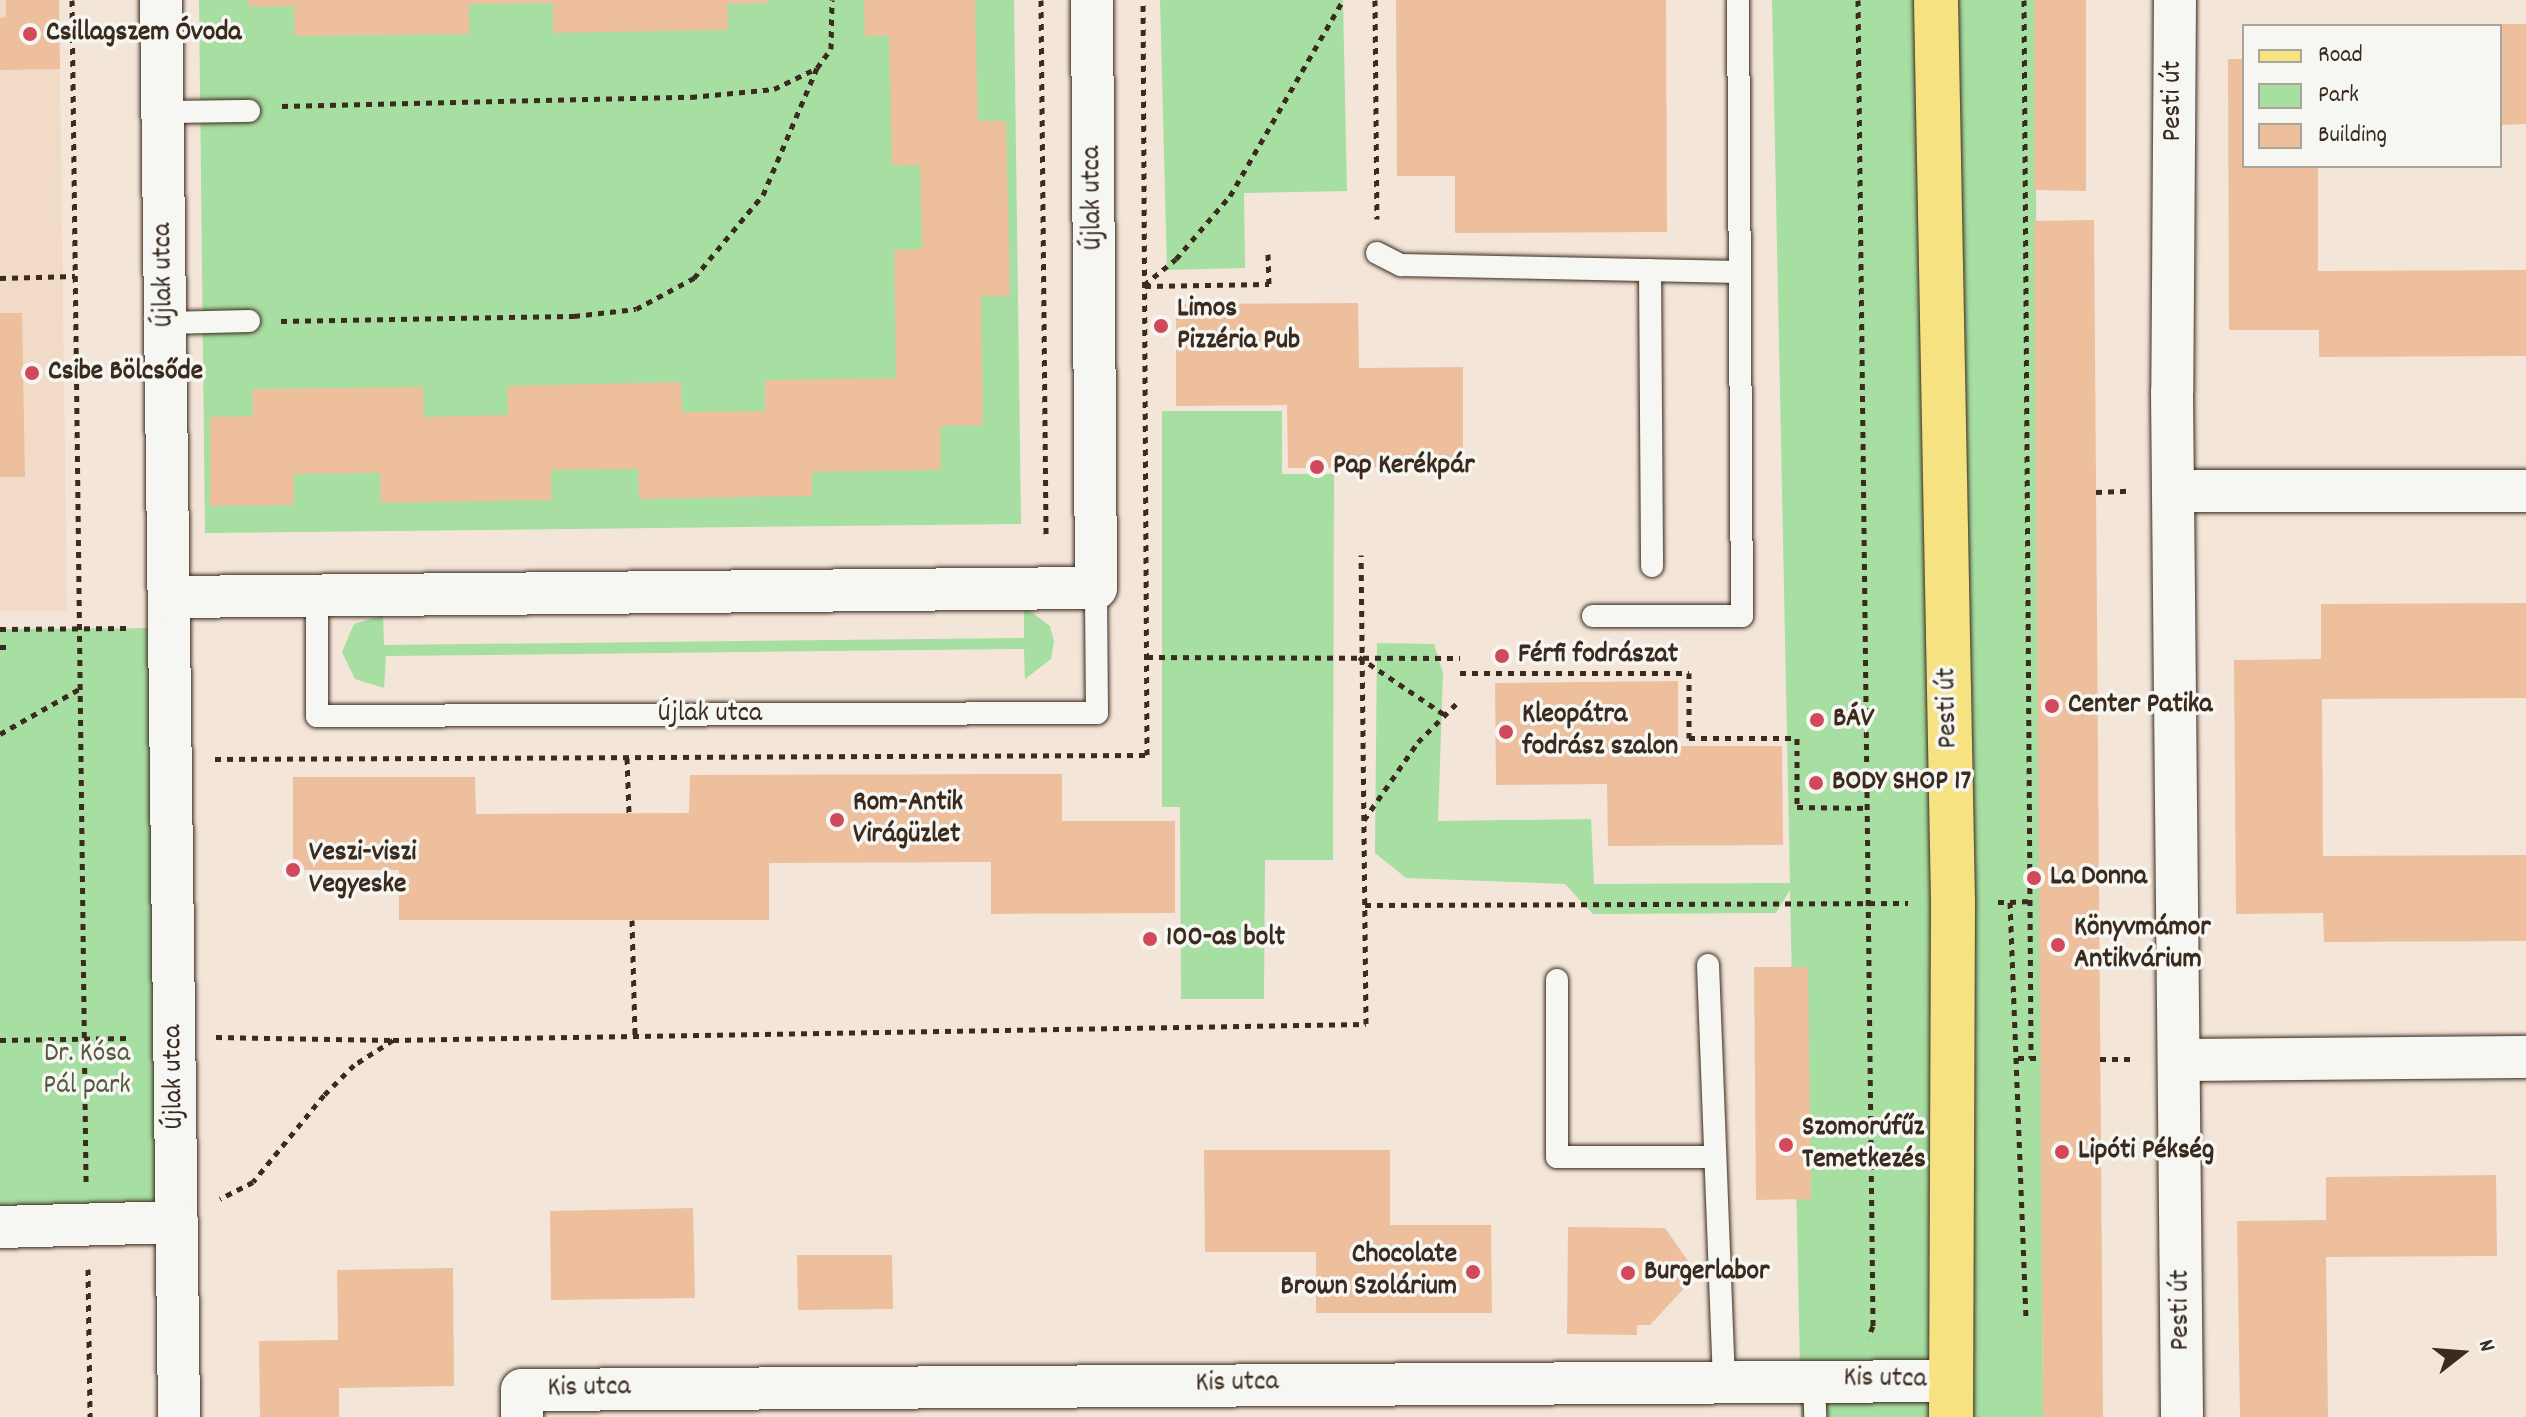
<!DOCTYPE html>
<html>
<head>
<meta charset="utf-8">
<style>
	body { margin:0 }
	#map { position:relative; width:2526px; height:1417px; overflow:hidden; background:#f3e6d8; font-family:Dekko,sans-serif }
	div>[style] { position:absolute }
	.built>* { inset:0; background:#f1dac6 }
	.green>* { inset:0; background:#a7dea1 }
	.building>* { inset:0; background:#edbf9d }
	.path>* { height:5px; margin-top:-2.5px; transform-origin:0; background:repeating-linear-gradient(90deg,#3b2a1e 0 6px,transparent 0 12px) }
	.roads { filter:drop-shadow(0 0 2px #3b2a1e) drop-shadow(0 0 2px #3b2a1e) }
	.service>* { height:22px; margin:-11px; padding:0 11px; transform-origin:11px; border-radius:11px; background:#f6f6f2 }
	.minor>* { height:42px; margin:-21px; padding:0 21px; transform-origin:21px; border-radius:21px; background:#f6f6f2 }
	.primary>* { height:44px; margin:-22px; padding:0 22px; transform-origin:22px; border-radius:22px; background:#f6e281 }
	.dots>* { width:22px; height:22px; translate:-50% -50%; box-sizing:border-box; border:4px solid #f6f6f2; border-radius:50% }
	span { translate:-50% -50%; white-space:nowrap; text-align:center; line-height:1.15; -webkit-text-stroke:7px #f6f6f2; paint-order:stroke }
	.poi-label { font-size:28px; color:#3b2a1e; font-weight:700 }
	.left { translate:0 -50%; text-align:left }
	.right { translate:-100% -50%; text-align:right }
	.street-label { font-size:28px; color:#3b2a1e }
	.park-label { font-size:28px; color:#56573f }
	.legend { position:absolute; left:2242px; top:24px; width:260px; height:144px; box-sizing:border-box; background:#f6f6f2; border:2px solid #aba49d; margin:0; padding:10px 14px; list-style:none; font-size:24px; color:#3b2a1e }
	.legend li { display:flex; align-items:center; gap:16px; height:40px }
	.legend b { width:40px; border:2px solid #aba49d }
	.north { position:absolute; left:2422px; top:1313px; width:80px; height:80px; -webkit-text-stroke:6px #f6f6f2; paint-order:stroke; rotate:73deg; font-size:22px; font-weight:700; line-height:32px; text-align:center; color:#3b2a1e }
	.north::after { content:''; display:block; margin:auto; width:28px; height:36px; background:#3b2a1e; clip-path:polygon(50% 0,100% 100%,50% 72%,0 100%) }
</style>
</head>
<body>
<div id="map">
	<div class="built">
		<div style="clip-path:polygon(0 0,59px 0,67px 611px,0 611px)"></div>
	</div>
	<div class="green">
		<div style="clip-path:polygon(199px 0,1014px 0,1021px 524px,205px 533px)"></div>
		<div style="clip-path:polygon(1160px 0,1343px 0,1347px 191px,1244px 193px,1245px 268px,1167px 270px)"></div>
		<div style="clip-path:polygon(1772px 0,2035px 0,2043px 1417px,1801px 1417px,1790px 890px,1776px 913px,1593px 914px,1565px 884px,1406px 878px,1375px 853px,1377px 643px,1434px 644px,1443px 673px,1438px 821px,1591px 819px,1594px 884px,1790px 883px)"></div>
		<div style="clip-path:polygon(1162px 411px,1282px 411px,1282px 474px,1334px 474px,1333px 860px,1265px 860px,1264px 999px,1181px 999px,1180px 807px,1162px 807px)"></div>
		<div style="clip-path:polygon(1024px 607px,1050px 626px,1054px 642px,1051px 659px,1025px 679px,1024px 649px,386px 656px,384px 688px,355px 679px,342px 652px,354px 624px,383px 615px,384px 645px,1024px 638px)"></div>
		<div style="clip-path:polygon(169px 628px,177px 1222px,0 1227px,0 629px)"></div>
	</div>
	<div class="building">
		<div style="clip-path:polygon(6px 0,59px 0,60px 69px,0 70px,0 18px,6px 17px)"></div>
		<div style="clip-path:polygon(248px 0,768px 0,768px 3px,727px 4px,728px 30px,553px 33px,553px 3px,469px 4px,469px 34px,295px 36px,294px 6px,248px 7px)"></div>
		<div style="clip-path:polygon(864px 0,975px 0,978px 121px,1006px 121px,1010px 296px,981px 296px,983px 425px,940px 426px,941px 470px,812px 472px,812px 496px,639px 499px,638px 469px,551px 470px,552px 500px,381px 503px,380px 473px,294px 474px,294px 505px,210px 506px,210px 417px,253px 416px,252px 389px,423px 387px,424px 417px,463px 416px,508px 415px,507px 386px,681px 382px,682px 412px,765px 411px,765px 380px,896px 378px,894px 250px,922px 249px,920px 165px,892px 166px,889px 36px,865px 36px)"></div>
		<div style="clip-path:polygon(1396px 0,1666px 0,1667px 232px,1455px 233px,1455px 176px,1397px 176px)"></div>
		<div style="clip-path:polygon(2034px 0,2086px 0,2086px 191px,2034px 190px)"></div>
		<div style="clip-path:polygon(2526px 24px,2526px 124px,2500px 125px,2500px 24px)"></div>
		<div style="clip-path:polygon(2228px 59px,2244px 59px,2244px 166px,2318px 166px,2318px 271px,2526px 270px,2526px 356px,2319px 357px,2319px 330px,2229px 330px)"></div>
		<div style="clip-path:polygon(2094px 220px,2103px 1417px,2043px 1417px,2034px 221px)"></div>
		<div style="clip-path:polygon(1358px 303px,1359px 368px,1463px 367px,1463px 467px,1288px 468px,1287px 405px,1176px 406px,1176px 304px)"></div>
		<div style="clip-path:polygon(0 313px,22px 313px,25px 477px,0 477px)"></div>
		<div style="clip-path:polygon(2526px 603px,2526px 698px,2322px 699px,2323px 856px,2526px 855px,2526px 941px,2324px 942px,2323px 913px,2236px 914px,2234px 660px,2321px 659px,2321px 604px)"></div>
		<div style="clip-path:polygon(1678px 681px,1678px 746px,1782px 746px,1783px 845px,1608px 846px,1607px 784px,1496px 785px,1495px 683px)"></div>
		<div style="clip-path:polygon(1062px 774px,1062px 821px,1175px 821px,1175px 913px,991px 914px,991px 862px,769px 863px,769px 920px,399px 920px,399px 870px,293px 870px,293px 777px,475px 777px,476px 814px,689px 813px,690px 775px)"></div>
		<div style="clip-path:polygon(1754px 967px,1808px 967px,1811px 1199px,1756px 1200px)"></div>
		<div style="clip-path:polygon(1204px 1150px,1390px 1150px,1390px 1225px,1491px 1225px,1492px 1313px,1316px 1313px,1316px 1252px,1205px 1252px)"></div>
		<div style="clip-path:polygon(2496px 1175px,2497px 1256px,2326px 1257px,2328px 1417px,2240px 1417px,2237px 1221px,2326px 1220px,2326px 1177px)"></div>
		<div style="clip-path:polygon(693px 1208px,695px 1298px,551px 1300px,550px 1211px)"></div>
		<div style="clip-path:polygon(1568px 1227px,1665px 1228px,1688px 1261px,1688px 1284px,1650px 1325px,1637px 1325px,1637px 1335px,1567px 1334px)"></div>
		<div style="clip-path:polygon(797px 1255px,892px 1255px,893px 1309px,798px 1310px)"></div>
		<div style="clip-path:polygon(453px 1268px,454px 1386px,339px 1388px,339px 1417px,260px 1417px,259px 1341px,338px 1340px,337px 1270px)"></div>
	</div>
	<div class="path">
		<div style="left:72px;top:0;width:1183px;rotate:89.32deg"></div>
		<div style="left:1041px;top:0;width:535px;rotate:89.46deg"></div>
		<div style="left:1375px;top:0;width:219px;rotate:89.5deg"></div>
		<div style="left:1858px;top:0;width:1326px;rotate:89.35deg"></div>
		<div style="left:1873px;top:1326px;width:12px;rotate:114deg"></div>
		<div style="left:2024px;top:0;width:1058px;rotate:89.62deg"></div>
		<div style="left:282px;top:106px;width:409px;rotate:-1.3deg"></div>
		<div style="left:691px;top:97px;width:83px;rotate:-5.5deg"></div>
		<div style="left:774px;top:89px;width:48px;rotate:-26deg"></div>
		<div style="left:817px;top:68px;width:24px;rotate:-54deg"></div>
		<div style="left:831px;top:49px;width:49px;rotate:-88.8deg"></div>
		<div style="left:0;top:278px;width:75px;rotate:-1.5deg"></div>
		<div style="left:1144px;top:285px;width:41px;rotate:-39.1deg"></div>
		<div style="left:1176px;top:259px;width:83px;rotate:-49.4deg"></div>
		<div style="left:1230px;top:196px;width:226px;rotate:-60deg"></div>
		<div style="left:1145px;top:286px;width:124px;rotate:-0.9deg"></div>
		<div style="left:1269px;top:284px;width:30px;rotate:-92deg"></div>
		<div style="left:281px;top:321px;width:293px;rotate:-1deg"></div>
		<div style="left:574px;top:316px;width:62px;rotate:-6.4deg"></div>
		<div style="left:636px;top:309px;width:66px;rotate:-28.1deg"></div>
		<div style="left:694px;top:278px;width:108px;rotate:-50.3deg"></div>
		<div style="left:763px;top:195px;width:138px;rotate:-67deg"></div>
		<div style="left:2096px;top:492px;width:33px;rotate:-2deg"></div>
		<div style="left:0;top:629px;width:127px;rotate:-0.5deg"></div>
		<div style="left:0;top:647px;width:7px"></div>
		<div style="left:1147px;top:657px;width:313px;rotate:0.2deg"></div>
		<div style="left:1359px;top:657px;width:104px;rotate:34deg"></div>
		<div style="left:1460px;top:673px;width:229px"></div>
		<div style="left:1689px;top:673px;width:65px;rotate:90deg"></div>
		<div style="left:1689px;top:738px;width:108px"></div>
		<div style="left:1797px;top:738px;width:69px;rotate:90deg"></div>
		<div style="left:1797px;top:807px;width:72px;rotate:0.8deg"></div>
		<div style="left:0;top:734px;width:93px;rotate:-29.6deg"></div>
		<div style="left:627px;top:758px;width:55px;rotate:87.9deg"></div>
		<div style="left:215px;top:759px;width:932px;rotate:-0.25deg"></div>
		<div style="left:1147px;top:755px;width:755px;rotate:-90.3deg"></div>
		<div style="left:1364px;top:820px;width:95px;rotate:-55.3deg"></div>
		<div style="left:1418px;top:742px;width:59px;rotate:-45deg"></div>
		<div style="left:1998px;top:902px;width:12px"></div>
		<div style="left:2010px;top:902px;width:419px;rotate:87.8deg"></div>
		<div style="left:2010px;top:902px;width:21px;rotate:-3deg"></div>
		<div style="left:1365px;top:905px;width:543px;rotate:-0.21deg"></div>
		<div style="left:632px;top:920px;width:116px;rotate:88.5deg"></div>
		<div style="left:216px;top:1037px;width:177px;rotate:1deg"></div>
		<div style="left:393px;top:1040px;width:46px;rotate:147.3deg"></div>
		<div style="left:354px;top:1065px;width:42px;rotate:135deg"></div>
		<div style="left:324px;top:1095px;width:112px;rotate:129.2deg"></div>
		<div style="left:253px;top:1182px;width:37px;rotate:153deg"></div>
		<div style="left:0;top:1040px;width:131px;rotate:-0.9deg"></div>
		<div style="left:393px;top:1040px;width:973px;rotate:-0.94deg"></div>
		<div style="left:1366px;top:1024px;width:469px;rotate:-90.6deg"></div>
		<div style="left:2018px;top:1058px;width:22px"></div>
		<div style="left:2100px;top:1059px;width:35px"></div>
		<div style="left:88px;top:1269px;width:148px;rotate:89.2deg"></div>
	</div>
	<div class="roads">
		<div class="service">
			<div style="left:163px;top:112px;width:86px;rotate:-0.7deg"></div>
			<div style="left:1377px;top:253px;width:27px;rotate:27deg"></div>
			<div style="left:1401px;top:265px;width:339px;rotate:1.2deg"></div>
			<div style="left:1650px;top:270px;width:296px;rotate:89.6deg"></div>
			<div style="left:166px;top:323px;width:83px;rotate:-1.4deg"></div>
			<div style="left:317px;top:597px;width:119px;rotate:90deg"></div>
			<div style="left:317px;top:716px;width:780px;rotate:-0.22deg"></div>
			<div style="left:1097px;top:713px;width:125px;rotate:-90.5deg"></div>
			<div style="left:1593px;top:616px;width:149px"></div>
			<div style="left:1742px;top:616px;width:616px;rotate:-90.37deg"></div>
			<div style="left:1708px;top:965px;width:415px;rotate:87.8deg"></div>
			<div style="left:1557px;top:980px;width:177px;rotate:90deg"></div>
			<div style="left:1557px;top:1157px;width:158px"></div>
			<div style="left:1814px;top:1380px;width:37px;rotate:88deg"></div>
		</div>
		<div class="minor">
			<div style="left:161px;top:0;width:1417px;rotate:89.27deg"></div>
			<div style="left:2175px;top:0;width:392px;rotate:90.4deg"></div>
			<div style="left:2172px;top:392px;width:1025px;rotate:89.44deg"></div>
			<div style="left:2174px;top:491px;width:352px"></div>
			<div style="left:169px;top:597px;width:927px;rotate:-0.56deg"></div>
			<div style="left:1096px;top:588px;width:588px;rotate:-90.39deg"></div>
			<div style="left:2179px;top:1060px;width:347px;rotate:-0.5deg"></div>
			<div style="left:0;top:1227px;width:177px;rotate:-1.6deg"></div>
			<div style="left:522px;top:1417px;width:27px;rotate:-90deg"></div>
			<div style="left:522px;top:1390px;width:1430px;rotate:-0.36deg"></div>
		</div>
		<div class="primary">
			<div style="left:1936px;top:0;width:902px;rotate:88.92deg"></div>
			<div style="left:1953px;top:902px;width:515px;rotate:90.22deg"></div>
		</div>
	</div>
	<div class="dots">
		<div style="left:30px;top:34px;background:#d1495b"></div>
		<div style="left:1161px;top:326px;background:#d1495b"></div>
		<div style="left:32px;top:373px;background:#d1495b"></div>
		<div style="left:1317px;top:467px;background:#d1495b"></div>
		<div style="left:1502px;top:656px;background:#d1495b"></div>
		<div style="left:2052px;top:706px;background:#d1495b"></div>
		<div style="left:1817px;top:720px;background:#d1495b"></div>
		<div style="left:1506px;top:732px;background:#d1495b"></div>
		<div style="left:1816px;top:783px;background:#d1495b"></div>
		<div style="left:837px;top:820px;background:#d1495b"></div>
		<div style="left:293px;top:870px;background:#d1495b"></div>
		<div style="left:2034px;top:878px;background:#d1495b"></div>
		<div style="left:1150px;top:939px;background:#d1495b"></div>
		<div style="left:2058px;top:945px;background:#d1495b"></div>
		<div style="left:1786px;top:1145px;background:#d1495b"></div>
		<div style="left:2062px;top:1152px;background:#d1495b"></div>
		<div style="left:1473px;top:1272px;background:#d1495b"></div>
		<div style="left:1628px;top:1273px;background:#d1495b"></div>
	</div>
	<div class="poi-label">
		<span class="left" style="left:46px;top:34px">Csillagszem Óvoda</span>
		<span class="left" style="left:1177px;top:326px">Limos<br>Pizzéria Pub</span>
		<span class="left" style="left:48px;top:373px">Csibe Bölcsőde</span>
		<span class="left" style="left:1333px;top:467px">Pap Kerékpár</span>
		<span class="left" style="left:1518px;top:656px">Férfi fodrászat</span>
		<span class="left" style="left:2068px;top:706px">Center Patika</span>
		<span class="left" style="left:1522px;top:732px">Kleopátra<br>fodrász szalon</span>
		<span class="left" style="left:1833px;top:720px">BÁV</span>
		<span class="left" style="left:1832px;top:783px">BODY SHOP 17</span>
		<span class="left" style="left:853px;top:820px">Rom-Antik<br>Virágüzlet</span>
		<span class="left" style="left:309px;top:870px">Veszi-viszi<br>Vegyeske</span>
		<span class="left" style="left:2050px;top:878px">La Donna</span>
		<span class="left" style="left:2074px;top:945px">Könyvmámor<br>Antikvárium</span>
		<span class="left" style="left:1166px;top:939px">100-as bolt</span>
		<span class="left" style="left:1802px;top:1145px">Szomorúfűz<br>Temetkezés</span>
		<span class="left" style="left:2078px;top:1152px">Lipóti Pékség</span>
		<span class="right" style="left:1457px;top:1272px">Chocolate<br>Brown Szolárium</span>
		<span class="left" style="left:1644px;top:1273px">Burgerlabor</span>
	</div>
	<div class="street-label">
		<span style="left:2174px;top:101px;rotate:-90deg">Pesti út</span>
		<span style="left:1094px;top:198px;rotate:-91deg">Újlak utca</span>
		<span style="left:165px;top:275px;rotate:-91deg">Újlak utca</span>
		<span style="left:1949px;top:708px;rotate:-91deg">Pesti út</span>
		<span style="left:710px;top:715px">Újlak utca</span>
		<span style="left:175px;top:1077px;rotate:-91deg">Újlak utca</span>
		<span style="left:2182px;top:1310px;rotate:-90deg">Pesti út</span>
		<span style="left:1885px;top:1380px;rotate:1deg">Kis utca</span>
		<span style="left:1237px;top:1384px;rotate:-1deg">Kis utca</span>
		<span style="left:589px;top:1389px;rotate:-1deg">Kis utca</span>
	</div>
	<div class="park-label">
		<span style="left:87px;top:1071px">Dr. Kósa<br>Pál park</span>
	</div>
	<ul class="legend">
	<li><b style="height:10px;background:#f6e281"></b>Road</li>
	<li><b style="height:22px;background:#a7dea1"></b>Park</li>
	<li><b style="height:22px;background:#edbf9d"></b>Building</li>
	</ul>
	<div class="north">N</div>
</div>
</body>
</html>
